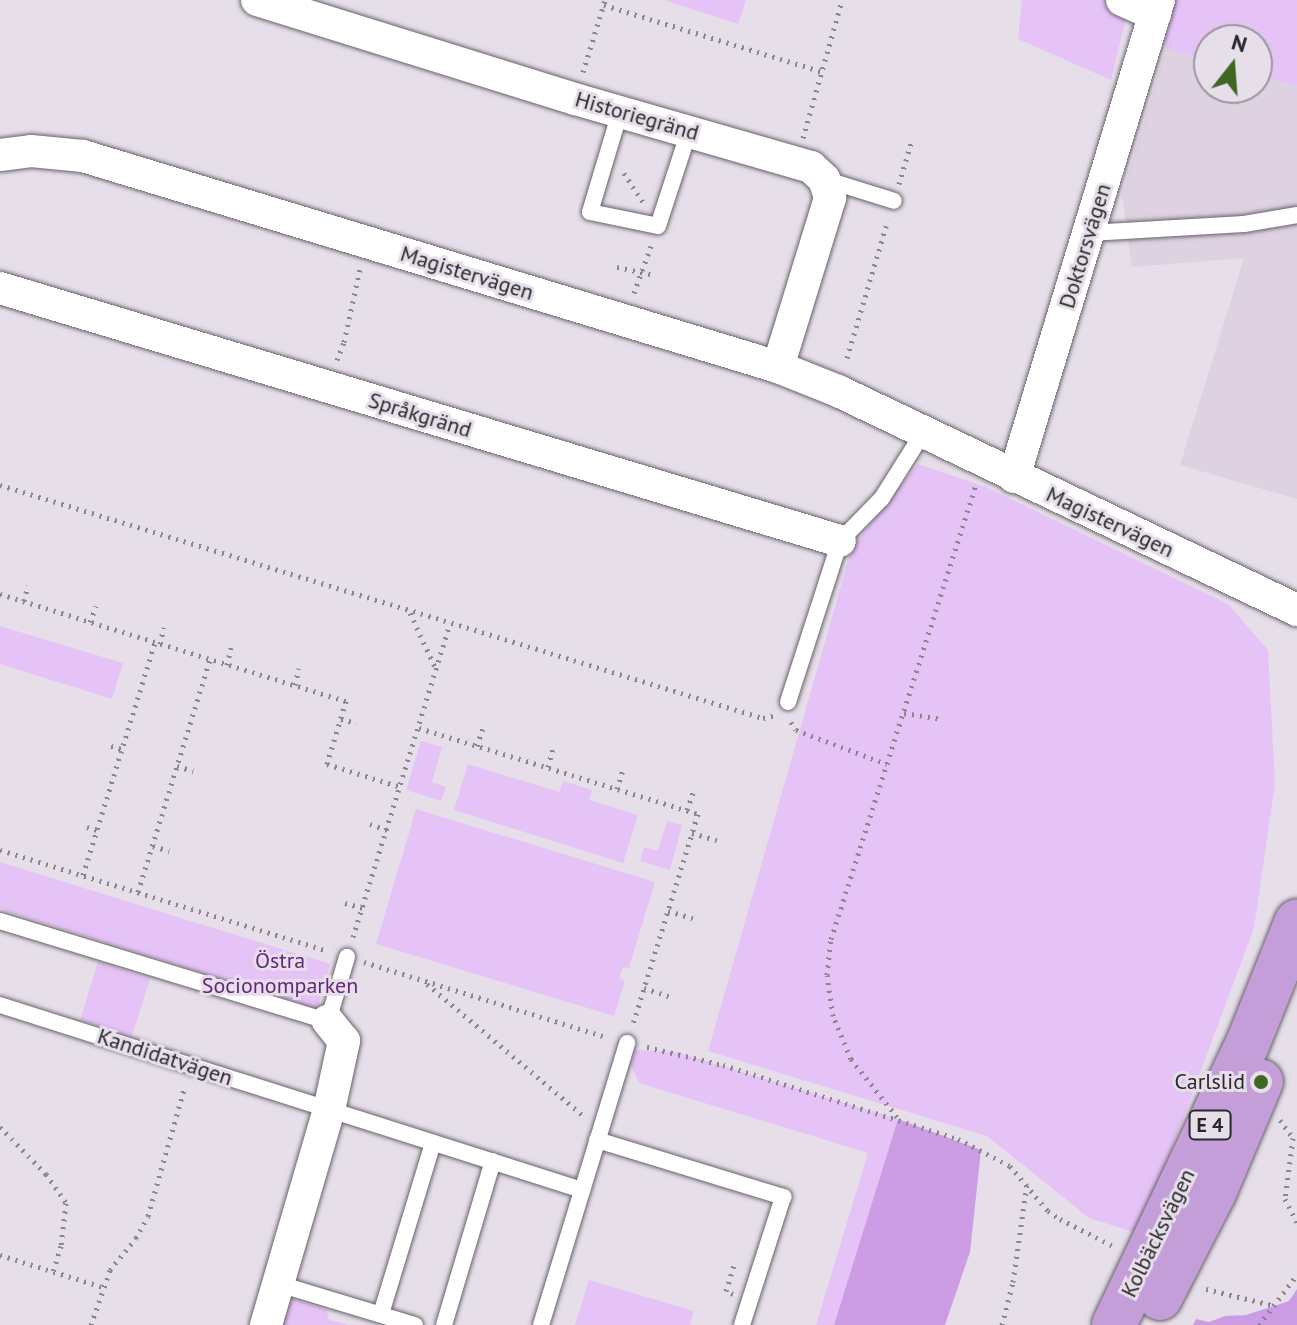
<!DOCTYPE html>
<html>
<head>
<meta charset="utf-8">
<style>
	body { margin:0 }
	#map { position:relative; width:1297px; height:1325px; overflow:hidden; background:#e6dfe9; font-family:"PT Sans",sans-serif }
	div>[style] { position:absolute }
	.built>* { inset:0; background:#ddd1e2 }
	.green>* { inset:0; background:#e6c3f7 }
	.forest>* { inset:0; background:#cc9ce4 }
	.path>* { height:5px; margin-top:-2.5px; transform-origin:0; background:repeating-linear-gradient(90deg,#8b858d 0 2px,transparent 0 8px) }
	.roads { filter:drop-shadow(0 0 2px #68626b) drop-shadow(0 0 2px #68626b) }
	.service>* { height:16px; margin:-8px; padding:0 8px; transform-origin:8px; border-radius:8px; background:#fff }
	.minor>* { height:32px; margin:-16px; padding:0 16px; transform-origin:16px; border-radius:16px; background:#fff }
	.trunk>* { height:44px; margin:-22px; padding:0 22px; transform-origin:22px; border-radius:22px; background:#c49ed8 }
	.dots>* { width:22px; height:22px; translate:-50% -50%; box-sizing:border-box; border:4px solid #e6dfe9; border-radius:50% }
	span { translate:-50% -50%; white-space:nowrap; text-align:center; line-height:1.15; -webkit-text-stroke:6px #e6dfe9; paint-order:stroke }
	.shield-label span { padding:2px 6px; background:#e6dfe9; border:2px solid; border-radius:6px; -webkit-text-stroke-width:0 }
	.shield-label { font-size:20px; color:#2b282c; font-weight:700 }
	.street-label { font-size:22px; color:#2b282c }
	.park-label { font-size:22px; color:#63287c }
	.poi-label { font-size:22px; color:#2b282c }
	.right { translate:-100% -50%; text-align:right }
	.north { position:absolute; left:1193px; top:24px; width:80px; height:80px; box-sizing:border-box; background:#e6dfe9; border:2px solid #9b969d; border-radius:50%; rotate:17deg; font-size:22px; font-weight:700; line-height:32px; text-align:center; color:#2b282c }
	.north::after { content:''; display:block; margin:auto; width:28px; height:36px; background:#3f6722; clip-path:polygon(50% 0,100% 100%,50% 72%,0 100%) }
</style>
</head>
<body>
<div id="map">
	<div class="built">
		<div style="clip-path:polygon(1166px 48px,1209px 61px,1209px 88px,1257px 88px,1257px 75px,1297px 86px,1297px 499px,1180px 465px,1244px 258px,1132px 267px,1122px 195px)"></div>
	</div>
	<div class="green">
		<div style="clip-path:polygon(664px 0,746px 0,738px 24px)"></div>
		<div style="clip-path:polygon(1022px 0,1297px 0,1297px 86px,1257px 75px,1257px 40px,1209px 40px,1209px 61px,1166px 48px,1155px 15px,1129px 6px,1111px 80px,1018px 39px)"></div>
		<div style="clip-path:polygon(918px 464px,986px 487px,1228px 604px,1268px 650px,1275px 784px,1254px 928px,1140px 1234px,1089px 1218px,987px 1136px,708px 1051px,852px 547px)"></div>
		<div style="clip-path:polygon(0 626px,123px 663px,112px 699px,0 664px)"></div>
		<div style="clip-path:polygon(421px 741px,442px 747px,432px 782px,446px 787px,441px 801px,406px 790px)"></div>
		<div style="clip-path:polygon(468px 764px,559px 792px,563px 781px,592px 790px,589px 800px,638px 815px,623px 863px,454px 810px)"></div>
		<div style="clip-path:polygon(416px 809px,655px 882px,629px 968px,623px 967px,619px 978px,625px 981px,614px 1016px,376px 944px)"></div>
		<div style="clip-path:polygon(667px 821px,682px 825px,670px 870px,640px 861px,644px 847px,658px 851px)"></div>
		<div style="clip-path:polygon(0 862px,330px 964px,317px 1009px,0 909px)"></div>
		<div style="clip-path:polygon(98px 962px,150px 979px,132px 1036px,80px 1020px)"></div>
		<div style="clip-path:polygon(634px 1050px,679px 1053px,898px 1119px,834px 1325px,816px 1325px,868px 1153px,639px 1083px,631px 1066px)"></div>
		<div style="clip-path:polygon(589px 1280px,694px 1311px,690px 1325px,575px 1325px)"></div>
		<div style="clip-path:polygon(281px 1295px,327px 1310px,328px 1319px,348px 1325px,273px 1325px)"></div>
	</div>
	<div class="forest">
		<div style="clip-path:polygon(898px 1119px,981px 1150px,970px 1252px,945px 1325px,834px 1325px)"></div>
		<div style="clip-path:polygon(1297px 1289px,1297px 1325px,1193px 1325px,1196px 1319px,1209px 1322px,1225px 1316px,1246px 1315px,1289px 1301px)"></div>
	</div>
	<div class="path">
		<div style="left:604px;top:5px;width:229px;rotate:17deg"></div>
		<div style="left:583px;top:72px;width:75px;rotate:-73deg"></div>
		<div style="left:803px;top:138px;width:143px;rotate:-74.2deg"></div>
		<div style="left:624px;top:173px;width:35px;rotate:57deg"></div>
		<div style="left:899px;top:184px;width:43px;rotate:-73.7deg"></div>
		<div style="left:617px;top:267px;width:38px;rotate:12deg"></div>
		<div style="left:634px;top:293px;width:50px;rotate:-70.1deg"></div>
		<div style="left:847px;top:358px;width:144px;rotate:-73.5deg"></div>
		<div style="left:337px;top:360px;width:19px;rotate:-69deg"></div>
		<div style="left:344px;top:342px;width:75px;rotate:-77.6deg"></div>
		<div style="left:0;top:485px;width:798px;rotate:16.98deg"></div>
		<div style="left:763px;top:718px;width:13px;rotate:-13deg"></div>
		<div style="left:0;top:594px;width:362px;rotate:17.2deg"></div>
		<div style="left:346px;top:701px;width:66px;rotate:106.8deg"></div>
		<div style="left:327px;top:764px;width:77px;rotate:17.3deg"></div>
		<div style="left:24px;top:601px;width:16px;rotate:-76deg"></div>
		<div style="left:410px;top:613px;width:62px;rotate:65.1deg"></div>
		<div style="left:90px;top:622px;width:17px;rotate:-69deg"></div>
		<div style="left:160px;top:644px;width:17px;rotate:-77deg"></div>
		<div style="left:227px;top:665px;width:18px;rotate:-77deg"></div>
		<div style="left:295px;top:685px;width:17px;rotate:-77deg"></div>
		<div style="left:904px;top:713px;width:37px;rotate:9deg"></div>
		<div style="left:341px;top:719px;width:16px;rotate:15deg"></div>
		<div style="left:791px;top:722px;width:9px;rotate:58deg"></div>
		<div style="left:796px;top:730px;width:97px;rotate:20.5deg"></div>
		<div style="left:419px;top:728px;width:292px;rotate:17.1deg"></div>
		<div style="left:698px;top:814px;width:223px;rotate:107.2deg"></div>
		<div style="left:111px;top:746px;width:11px;rotate:15deg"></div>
		<div style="left:477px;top:746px;width:20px;rotate:-72deg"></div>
		<div style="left:177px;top:766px;width:17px;rotate:17deg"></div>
		<div style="left:548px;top:767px;width:20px;rotate:-75deg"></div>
		<div style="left:617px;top:789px;width:21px;rotate:-73deg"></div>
		<div style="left:687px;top:810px;width:21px;rotate:-71deg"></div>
		<div style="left:370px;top:824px;width:18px;rotate:19deg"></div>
		<div style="left:87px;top:827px;width:10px;rotate:17deg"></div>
		<div style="left:692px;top:833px;width:26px;rotate:16deg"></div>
		<div style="left:153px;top:846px;width:17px;rotate:17deg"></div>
		<div style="left:0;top:850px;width:343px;rotate:17.1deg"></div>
		<div style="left:83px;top:875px;width:244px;rotate:-72.8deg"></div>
		<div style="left:138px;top:892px;width:244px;rotate:-72.8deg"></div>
		<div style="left:345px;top:903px;width:18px;rotate:16deg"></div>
		<div style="left:668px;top:911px;width:26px;rotate:16deg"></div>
		<div style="left:353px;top:937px;width:328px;rotate:-72.8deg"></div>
		<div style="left:364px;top:962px;width:254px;rotate:17.2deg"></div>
		<div style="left:427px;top:984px;width:205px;rotate:40.1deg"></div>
		<div style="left:644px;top:988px;width:26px;rotate:18deg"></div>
		<div style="left:647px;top:1047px;width:78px;rotate:13.3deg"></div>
		<div style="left:723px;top:1065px;width:246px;rotate:17.5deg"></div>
		<div style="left:958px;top:1139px;width:59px;rotate:27.4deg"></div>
		<div style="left:1010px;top:1166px;width:59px;rotate:49.8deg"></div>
		<div style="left:1048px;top:1211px;width:14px;rotate:34deg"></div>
		<div style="left:1060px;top:1219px;width:62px;rotate:27deg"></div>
		<div style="left:897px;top:1117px;width:74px;rotate:-128.4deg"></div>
		<div style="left:851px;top:1059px;width:47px;rotate:-112.7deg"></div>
		<div style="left:833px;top:1016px;width:41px;rotate:-98.3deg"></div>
		<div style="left:827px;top:975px;width:36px;rotate:-84deg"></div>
		<div style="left:831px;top:939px;width:476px;rotate:-72.3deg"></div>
		<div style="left:1280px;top:1120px;width:22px;rotate:54deg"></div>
		<div style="left:1293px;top:1138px;width:62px;rotate:97.5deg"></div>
		<div style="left:1285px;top:1199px;width:27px;rotate:63deg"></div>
		<div style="left:0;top:1127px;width:66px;rotate:45.6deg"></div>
		<div style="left:46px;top:1174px;width:35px;rotate:55deg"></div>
		<div style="left:66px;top:1203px;width:43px;rotate:96.6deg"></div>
		<div style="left:61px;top:1246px;width:27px;rotate:107deg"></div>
		<div style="left:0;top:1255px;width:108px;rotate:17.3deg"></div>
		<div style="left:1206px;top:1289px;width:68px;rotate:13.6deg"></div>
		<div style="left:733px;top:1294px;width:8px;rotate:-157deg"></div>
		<div style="left:726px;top:1291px;width:27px;rotate:-73deg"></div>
		<div style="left:91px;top:1325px;width:58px;rotate:-70.9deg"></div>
		<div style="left:110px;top:1270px;width:41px;rotate:-50.9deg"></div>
		<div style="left:136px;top:1238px;width:25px;rotate:-61deg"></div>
		<div style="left:148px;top:1216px;width:135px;rotate:-74.1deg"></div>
		<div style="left:1002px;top:1325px;width:44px;rotate:-75.7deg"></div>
		<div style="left:1013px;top:1282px;width:99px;rotate:-81.9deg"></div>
		<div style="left:1259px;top:1325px;width:63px;rotate:-52.8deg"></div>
	</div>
	<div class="roads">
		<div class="service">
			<div style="left:620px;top:112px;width:104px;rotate:106.7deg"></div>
			<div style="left:590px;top:212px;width:69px;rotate:11.6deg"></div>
			<div style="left:658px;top:226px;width:100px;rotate:-71.9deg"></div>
			<div style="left:824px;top:179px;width:73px;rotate:17.4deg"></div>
			<div style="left:1089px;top:233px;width:155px;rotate:-3.3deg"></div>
			<div style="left:1244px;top:224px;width:54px;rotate:-9.6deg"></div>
			<div style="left:788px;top:702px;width:169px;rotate:-72.1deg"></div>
			<div style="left:840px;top:541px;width:60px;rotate:-45.7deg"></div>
			<div style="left:882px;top:498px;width:77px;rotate:-57.8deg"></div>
			<div style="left:0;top:921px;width:343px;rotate:17deg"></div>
			<div style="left:328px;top:1021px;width:67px;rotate:-73.5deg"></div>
			<div style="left:0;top:1005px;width:611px;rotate:17.63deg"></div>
			<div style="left:597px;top:1140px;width:195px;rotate:17deg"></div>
			<div style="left:783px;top:1197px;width:134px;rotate:107.8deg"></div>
			<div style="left:279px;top:1284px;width:142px;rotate:16.8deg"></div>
			<div style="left:381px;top:1314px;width:179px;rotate:-73.1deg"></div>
			<div style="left:444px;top:1325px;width:171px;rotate:-73.4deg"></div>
			<div style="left:541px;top:1325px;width:295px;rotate:-73deg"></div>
		</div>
		<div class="minor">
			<div style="left:257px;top:0;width:333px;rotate:17.3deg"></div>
			<div style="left:575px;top:99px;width:246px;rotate:16.1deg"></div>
			<div style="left:811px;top:167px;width:18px;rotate:43deg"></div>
			<div style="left:824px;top:179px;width:20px;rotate:72deg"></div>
			<div style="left:830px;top:198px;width:177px;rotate:107.1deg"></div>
			<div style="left:1122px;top:0;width:36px;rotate:24deg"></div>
			<div style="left:0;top:155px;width:31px;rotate:-7deg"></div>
			<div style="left:31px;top:151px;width:52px;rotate:5.5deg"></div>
			<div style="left:83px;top:156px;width:726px;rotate:16.89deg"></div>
			<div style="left:778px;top:367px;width:65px;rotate:21.8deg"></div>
			<div style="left:838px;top:391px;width:509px;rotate:25.51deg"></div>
			<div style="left:0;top:288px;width:877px;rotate:16.76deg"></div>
			<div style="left:1014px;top:477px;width:499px;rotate:-73.1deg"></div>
			<div style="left:266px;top:1325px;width:224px;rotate:-73.7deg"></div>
			<div style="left:329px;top:1110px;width:71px;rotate:-77.7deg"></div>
			<div style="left:344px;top:1041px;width:26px;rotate:-129deg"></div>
		</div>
		<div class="trunk">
			<div style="left:1160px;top:1298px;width:118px;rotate:-62.8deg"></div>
			<div style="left:1214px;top:1193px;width:121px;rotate:-67.1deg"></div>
			<div style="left:1114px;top:1325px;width:312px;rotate:-64.6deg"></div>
			<div style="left:1248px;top:1043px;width:131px;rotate:-68.1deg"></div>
		</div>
	</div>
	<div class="dots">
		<div style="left:1261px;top:1082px;background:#3f6722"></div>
	</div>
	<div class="shield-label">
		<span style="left:1210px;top:1125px">E 4</span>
	</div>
	<div class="street-label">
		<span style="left:637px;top:116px;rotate:16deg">Historiegränd</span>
		<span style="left:1085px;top:246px;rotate:-73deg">Doktorsvägen</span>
		<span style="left:467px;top:273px;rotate:17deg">Magistervägen</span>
		<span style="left:420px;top:415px;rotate:17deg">Språkgränd</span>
		<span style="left:1110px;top:522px;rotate:25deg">Magistervägen</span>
		<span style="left:165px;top:1057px;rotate:18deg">Kandidatvägen</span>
		<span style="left:1158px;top:1233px;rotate:-64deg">Kolbäcksvägen</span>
	</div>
	<div class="park-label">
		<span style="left:280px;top:973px">Östra<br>Socionomparken</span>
	</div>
	<div class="poi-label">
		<span class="right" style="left:1245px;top:1082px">Carlslid</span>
	</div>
	<div class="north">N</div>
</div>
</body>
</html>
